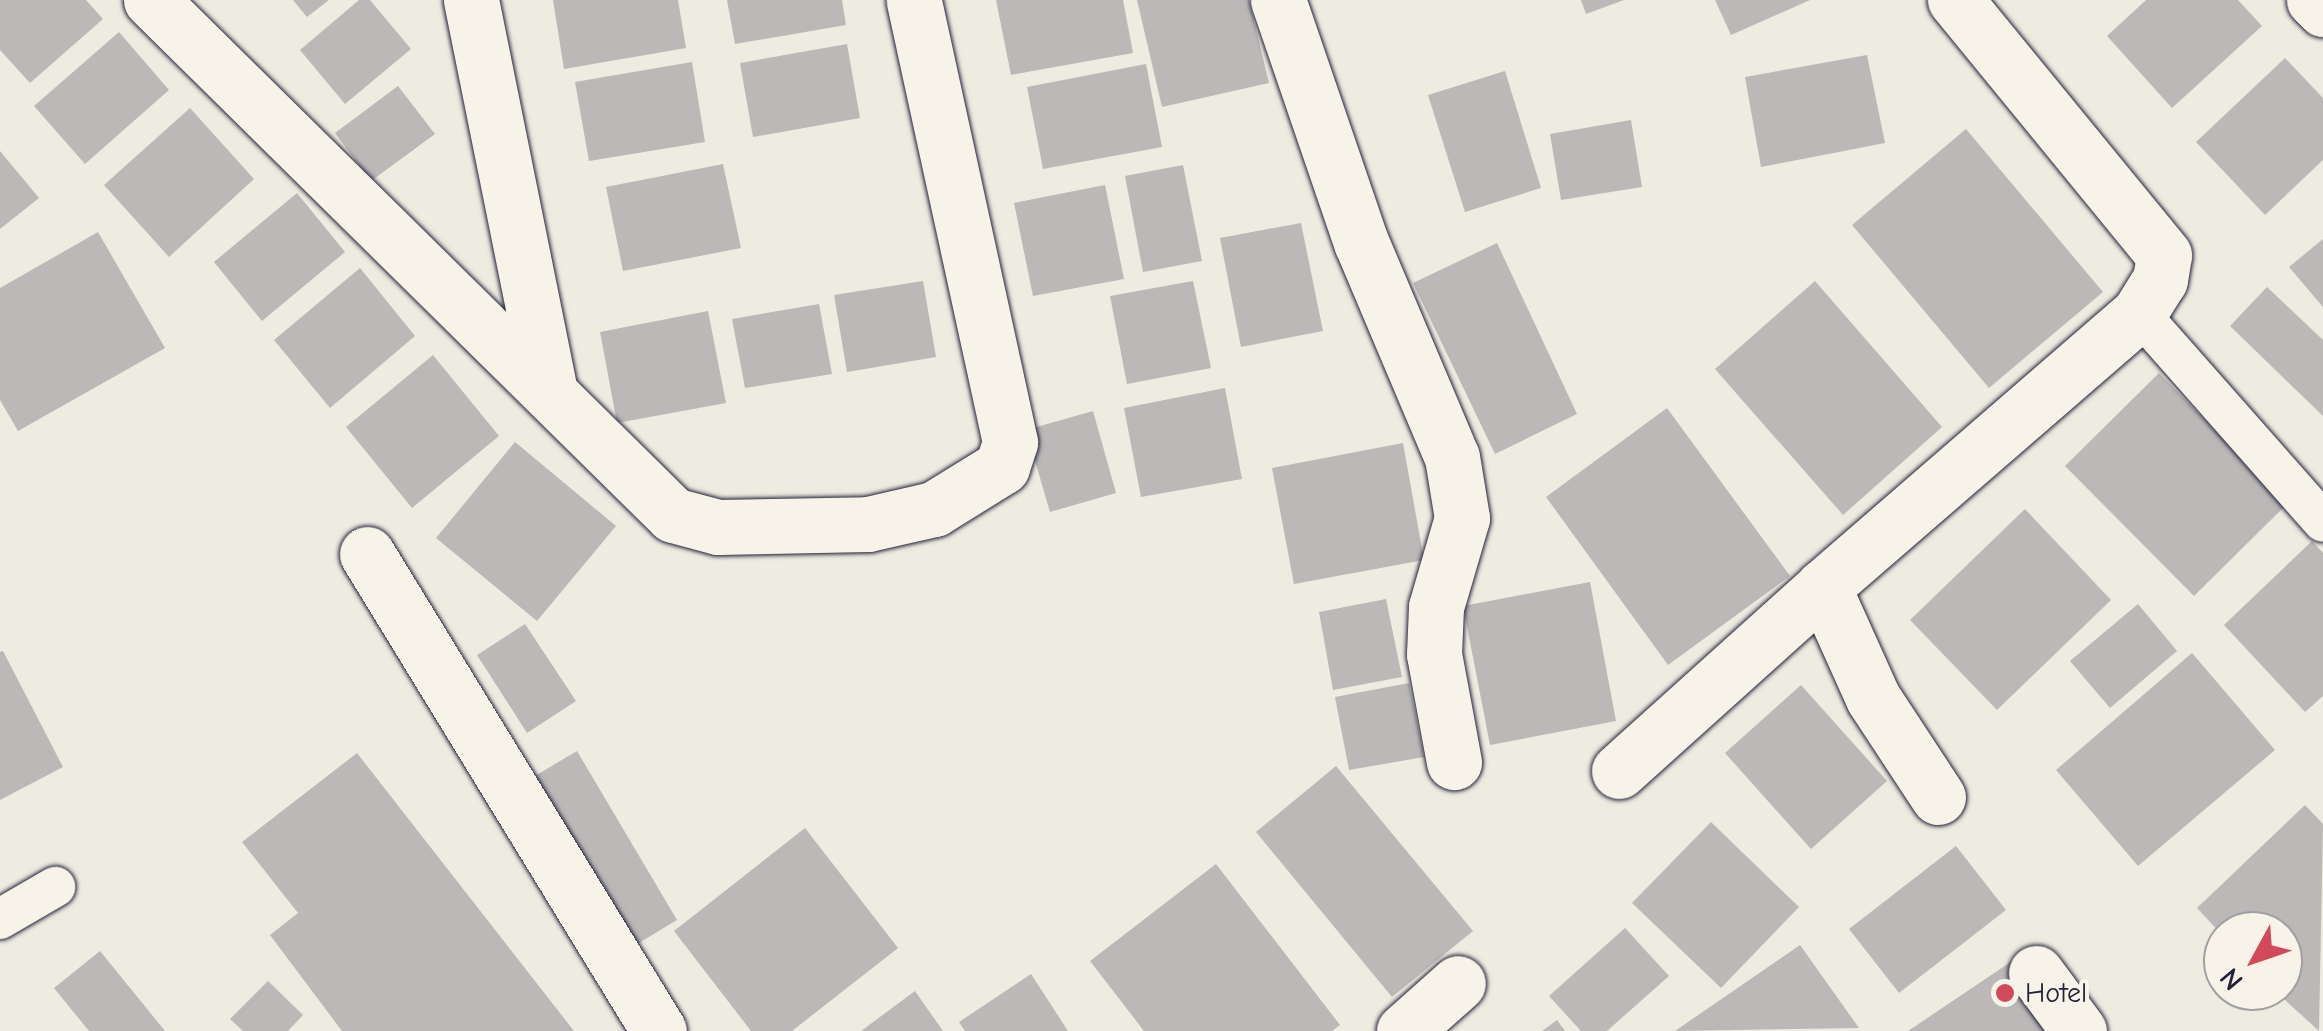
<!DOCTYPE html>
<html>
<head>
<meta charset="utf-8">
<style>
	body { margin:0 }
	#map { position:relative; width:2323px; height:1031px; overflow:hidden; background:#eeebe1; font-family:"Comic Neue",sans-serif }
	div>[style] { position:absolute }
	.building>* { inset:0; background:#bbb8b7 }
	.roads { filter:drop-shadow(0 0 2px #22223b) drop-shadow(0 0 2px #22223b) }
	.lane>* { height:40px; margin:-20px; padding:0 20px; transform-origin:20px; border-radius:20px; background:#f7f3e8 }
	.street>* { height:55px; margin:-27.5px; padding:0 27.5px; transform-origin:27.5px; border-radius:27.5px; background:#f7f3e8 }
	.dots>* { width:28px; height:28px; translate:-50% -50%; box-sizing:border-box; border:5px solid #f7f3e8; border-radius:50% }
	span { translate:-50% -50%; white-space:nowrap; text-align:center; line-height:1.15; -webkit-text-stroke:8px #f7f3e8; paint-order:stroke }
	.poi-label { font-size:28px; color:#22223b }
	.left { translate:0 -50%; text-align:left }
	.north { position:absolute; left:2203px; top:911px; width:100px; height:100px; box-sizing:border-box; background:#f7f3e8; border:2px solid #a29fa3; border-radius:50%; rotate:230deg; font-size:28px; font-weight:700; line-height:40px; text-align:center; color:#22223b }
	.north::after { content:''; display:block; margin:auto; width:35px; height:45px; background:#d1495b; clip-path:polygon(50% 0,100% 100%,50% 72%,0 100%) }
</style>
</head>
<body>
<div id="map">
	<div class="building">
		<div style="clip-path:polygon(0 0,86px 0,103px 19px,30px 83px,0 50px)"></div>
		<div style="clip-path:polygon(293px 0,329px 0,307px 17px)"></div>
		<div style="clip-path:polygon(359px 0,370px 0,411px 49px,345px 104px,300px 50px)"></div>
		<div style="clip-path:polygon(553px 0,678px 0,686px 48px,564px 69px)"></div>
		<div style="clip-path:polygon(727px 0,842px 0,846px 25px,735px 44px)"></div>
		<div style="clip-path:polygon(996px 0,1123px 0,1133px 53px,1011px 75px)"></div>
		<div style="clip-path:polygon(1137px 0,1249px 0,1269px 83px,1162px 107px)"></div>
		<div style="clip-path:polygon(1581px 0,1624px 0,1586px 14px)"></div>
		<div style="clip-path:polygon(1715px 0,1810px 0,1731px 35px)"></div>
		<div style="clip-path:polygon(2146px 0,2238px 0,2262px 26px,2172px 108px,2107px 36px)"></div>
		<div style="clip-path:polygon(119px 32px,169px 90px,85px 164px,34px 106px)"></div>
		<div style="clip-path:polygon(847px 44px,860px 118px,753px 137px,740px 63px)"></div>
		<div style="clip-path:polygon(1867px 55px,1885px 143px,1761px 167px,1745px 77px)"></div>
		<div style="clip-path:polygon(2285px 58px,2323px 98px,2323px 160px,2265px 215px,2196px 142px)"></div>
		<div style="clip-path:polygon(692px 62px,705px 142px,589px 161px,575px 82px)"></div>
		<div style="clip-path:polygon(1146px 64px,1162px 147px,1043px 169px,1027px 87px)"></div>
		<div style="clip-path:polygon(1505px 71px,1541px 188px,1465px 212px,1428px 95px)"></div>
		<div style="clip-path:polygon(398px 86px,435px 134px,371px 181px,335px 133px)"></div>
		<div style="clip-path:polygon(190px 108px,254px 179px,169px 257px,104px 185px)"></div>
		<div style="clip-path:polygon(1631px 120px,1642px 187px,1561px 200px,1550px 134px)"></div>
		<div style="clip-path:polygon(1966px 129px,2103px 292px,1989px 388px,1852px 225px)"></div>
		<div style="clip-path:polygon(0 151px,39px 198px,0 229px)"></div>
		<div style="clip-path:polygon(723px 164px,741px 248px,623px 271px,606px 187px)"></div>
		<div style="clip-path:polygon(1183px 165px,1202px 261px,1143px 272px,1125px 176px)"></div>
		<div style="clip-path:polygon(1105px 185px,1124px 279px,1033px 296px,1014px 203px)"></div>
		<div style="clip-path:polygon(297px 193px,345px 252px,262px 321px,214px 262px)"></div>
		<div style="clip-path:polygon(1301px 223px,1323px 331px,1241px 347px,1220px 238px)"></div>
		<div style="clip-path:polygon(98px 232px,165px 348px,18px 431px,0 400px,0 288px)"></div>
		<div style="clip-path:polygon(2323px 239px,2323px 307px,2289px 267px)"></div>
		<div style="clip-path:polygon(1497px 243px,1577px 414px,1495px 454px,1413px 283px)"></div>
		<div style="clip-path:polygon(360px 268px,415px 336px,330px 408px,274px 340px)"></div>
		<div style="clip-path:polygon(923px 281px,936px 357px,847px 372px,834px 295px)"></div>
		<div style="clip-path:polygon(1193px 281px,1211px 368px,1127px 384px,1110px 296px)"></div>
		<div style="clip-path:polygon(1815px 281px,1942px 427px,1843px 515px,1715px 369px)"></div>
		<div style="clip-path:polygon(2267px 287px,2323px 340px,2323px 416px,2230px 326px)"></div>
		<div style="clip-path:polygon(819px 304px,832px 374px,745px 388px,732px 319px)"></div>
		<div style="clip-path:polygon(708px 311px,726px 403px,617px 423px,600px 332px)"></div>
		<div style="clip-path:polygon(433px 355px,499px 436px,412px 508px,346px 427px)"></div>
		<div style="clip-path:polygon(2159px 373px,2287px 504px,2194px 596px,2065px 466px)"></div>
		<div style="clip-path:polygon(1225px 388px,1242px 479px,1141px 497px,1124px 408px)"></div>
		<div style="clip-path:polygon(1667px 408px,1790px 576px,1668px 665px,1546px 497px)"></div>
		<div style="clip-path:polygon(1093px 411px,1116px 493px,1050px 512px,1026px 430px)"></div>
		<div style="clip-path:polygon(515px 442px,616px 526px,537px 621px,436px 538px)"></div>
		<div style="clip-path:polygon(1403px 443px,1424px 560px,1294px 584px,1272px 468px)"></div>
		<div style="clip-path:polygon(2025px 509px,2111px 600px,1997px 710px,1910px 620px)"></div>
		<div style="clip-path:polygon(2312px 541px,2323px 553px,2323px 696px,2305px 712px,2224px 625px)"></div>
		<div style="clip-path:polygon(1590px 582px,1616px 721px,1490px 745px,1463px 606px)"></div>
		<div style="clip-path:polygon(1386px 599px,1402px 677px,1333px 690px,1319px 612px)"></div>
		<div style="clip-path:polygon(2138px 604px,2177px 651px,2110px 708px,2070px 661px)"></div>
		<div style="clip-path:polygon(525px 624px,576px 701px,527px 733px,477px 655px)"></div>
		<div style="clip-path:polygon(3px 651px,63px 767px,0 800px,0 652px)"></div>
		<div style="clip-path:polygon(2192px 653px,2275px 750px,2138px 866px,2056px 770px)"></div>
		<div style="clip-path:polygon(1409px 683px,1424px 757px,1349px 770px,1335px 697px)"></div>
		<div style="clip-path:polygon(1801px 685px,1887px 781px,1811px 849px,1725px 753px)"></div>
		<div style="clip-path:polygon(577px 751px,677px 920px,614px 958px,513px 789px)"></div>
		<div style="clip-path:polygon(357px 753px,574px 1031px,342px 1031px,270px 935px,298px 913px,242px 842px)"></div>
		<div style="clip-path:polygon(1336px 766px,1473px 931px,1392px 997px,1256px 832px)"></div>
		<div style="clip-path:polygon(2305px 805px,2323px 824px,2319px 1031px,2275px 991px,2283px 991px,2283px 931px,2223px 931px,2223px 936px,2197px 908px)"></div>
		<div style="clip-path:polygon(1711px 822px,1799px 907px,1721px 988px,1632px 903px)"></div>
		<div style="clip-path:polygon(805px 828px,898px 948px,792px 1031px,751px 1031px,674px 931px)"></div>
		<div style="clip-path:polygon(1956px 846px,2006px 910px,1899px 993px,1849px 929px)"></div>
		<div style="clip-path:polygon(1216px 864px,1340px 1025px,1332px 1031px,1144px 1031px,1090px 961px)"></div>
		<div style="clip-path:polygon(1625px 928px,1669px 976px,1607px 1031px,1581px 1031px,1549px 996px)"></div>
		<div style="clip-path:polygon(1800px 945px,1859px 1028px,1675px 1031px)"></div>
		<div style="clip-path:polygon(100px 951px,165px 1031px,89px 1031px,54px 988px)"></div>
		<div style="clip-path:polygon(2021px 955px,2071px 1031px,1908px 1031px)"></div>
		<div style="clip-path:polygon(1031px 974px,1068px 1031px,965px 1031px,959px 1022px)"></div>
		<div style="clip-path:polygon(268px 981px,303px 1015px,288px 1031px,243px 1031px,230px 1019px)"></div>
		<div style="clip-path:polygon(915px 991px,943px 1031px,861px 1031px)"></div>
		<div style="clip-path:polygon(1557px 1020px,1565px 1031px,1542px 1031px)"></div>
	</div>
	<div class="roads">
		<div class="lane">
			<div style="left:2139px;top:313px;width:278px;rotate:48.6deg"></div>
			<div style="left:0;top:919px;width:64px;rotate:-30.2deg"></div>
		</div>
		<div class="street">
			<div style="left:151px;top:0;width:733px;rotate:44.61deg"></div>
			<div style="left:673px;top:515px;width:47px;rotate:14.9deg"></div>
			<div style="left:718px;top:527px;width:150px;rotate:-1.1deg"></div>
			<div style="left:868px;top:524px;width:68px;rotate:-12.8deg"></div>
			<div style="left:934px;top:509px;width:80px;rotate:-31.7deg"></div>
			<div style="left:1002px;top:467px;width:26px;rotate:-72deg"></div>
			<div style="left:1010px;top:442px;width:452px;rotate:-102.3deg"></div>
			<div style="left:471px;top:0;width:399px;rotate:78.6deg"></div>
			<div style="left:1278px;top:0;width:256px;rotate:71.1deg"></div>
			<div style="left:1361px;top:242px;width:233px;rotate:67.1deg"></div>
			<div style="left:1452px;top:457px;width:62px;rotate:80.7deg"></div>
			<div style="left:1462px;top:518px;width:93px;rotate:106.3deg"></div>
			<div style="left:1436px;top:607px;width:47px;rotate:92.4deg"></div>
			<div style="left:1434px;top:654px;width:110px;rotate:79.5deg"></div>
			<div style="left:2314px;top:0;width:13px;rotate:45deg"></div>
			<div style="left:367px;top:554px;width:559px;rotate:58.53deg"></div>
			<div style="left:1619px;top:771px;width:275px;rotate:-42deg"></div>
			<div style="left:1938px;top:797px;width:118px;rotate:-123.3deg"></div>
			<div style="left:1873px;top:698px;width:122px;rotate:-114.2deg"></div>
			<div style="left:1823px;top:587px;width:418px;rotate:-40.9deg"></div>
			<div style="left:2139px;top:313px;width:39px;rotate:-58deg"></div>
			<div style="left:2160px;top:280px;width:25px;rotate:-81deg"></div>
			<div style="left:2164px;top:255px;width:330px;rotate:-129.3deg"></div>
			<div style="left:2036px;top:973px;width:72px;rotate:53.4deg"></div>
			<div style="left:1404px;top:1031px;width:72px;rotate:-41.6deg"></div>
		</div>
	</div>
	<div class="dots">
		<div style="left:2005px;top:993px;background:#d1495b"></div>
	</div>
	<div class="poi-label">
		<span class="left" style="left:2025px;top:993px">Hotel</span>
	</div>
	<div class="north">N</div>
</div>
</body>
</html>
